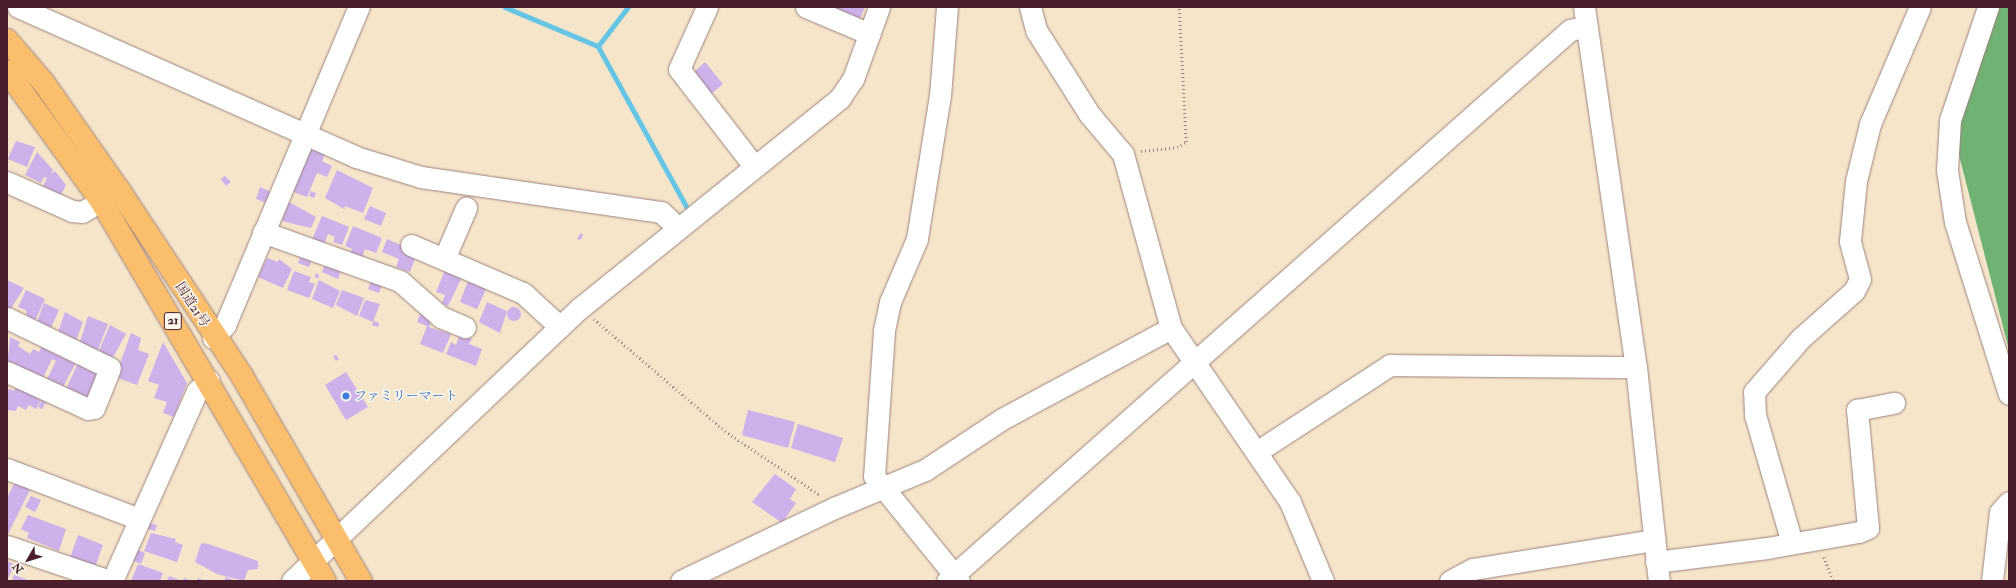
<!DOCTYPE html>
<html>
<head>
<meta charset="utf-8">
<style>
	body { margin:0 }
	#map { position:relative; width:2016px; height:588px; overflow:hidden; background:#f4e5cb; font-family:"IM FELL Double Pica","Noto Serif JP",serif }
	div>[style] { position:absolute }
	.forest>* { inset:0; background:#70b174 }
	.stream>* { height:4.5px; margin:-2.25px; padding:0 2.25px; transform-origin:2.25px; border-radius:2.25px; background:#65c5e4 }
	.building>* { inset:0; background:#ccb1eb }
	.round { border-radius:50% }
	.path>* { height:2.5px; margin-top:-1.25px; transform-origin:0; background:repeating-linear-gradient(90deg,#9f827b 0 1px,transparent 0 4px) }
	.roads { filter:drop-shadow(0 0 1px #9f827b) drop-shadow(0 0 1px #9f827b) }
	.minor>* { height:21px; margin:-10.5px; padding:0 10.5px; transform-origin:10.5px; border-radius:10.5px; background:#fff }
	.highway>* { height:22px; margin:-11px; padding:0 11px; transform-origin:11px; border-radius:11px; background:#fabe6d }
	.dots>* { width:11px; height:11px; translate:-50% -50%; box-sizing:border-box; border:2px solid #fbf7ec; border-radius:50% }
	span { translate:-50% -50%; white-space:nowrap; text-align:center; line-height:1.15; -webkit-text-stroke:3px #fbf7ec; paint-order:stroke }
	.shield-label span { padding:1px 3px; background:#fbf7ec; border:1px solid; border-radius:3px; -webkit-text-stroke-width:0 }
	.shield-label { font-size:12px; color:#4a1f2b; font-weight:700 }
	.street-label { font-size:13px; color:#4a1f2b }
	.shop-label { font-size:13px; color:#366cbe }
	.left { translate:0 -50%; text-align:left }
	.frame { position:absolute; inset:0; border:8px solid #4a1f2b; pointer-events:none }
	.north { position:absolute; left:8px; top:540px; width:40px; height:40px; -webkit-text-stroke:3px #fbf7ec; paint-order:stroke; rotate:231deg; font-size:11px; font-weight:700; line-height:16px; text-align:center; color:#4a1f2b }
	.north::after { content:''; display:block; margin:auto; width:14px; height:18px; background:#4a1f2b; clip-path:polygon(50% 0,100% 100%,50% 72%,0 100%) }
</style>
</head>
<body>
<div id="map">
	<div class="forest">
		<div style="clip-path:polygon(1984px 7px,2009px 7px,2009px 350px,1950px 120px)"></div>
	</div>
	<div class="stream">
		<div style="left:505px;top:7px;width:101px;rotate:22.8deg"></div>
		<div style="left:598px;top:46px;width:184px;rotate:61.1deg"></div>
		<div style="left:598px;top:46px;width:49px;rotate:-52.4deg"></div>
	</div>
	<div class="building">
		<div style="clip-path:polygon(830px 7px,865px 7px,860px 19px)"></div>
		<div style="clip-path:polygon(705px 62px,723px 84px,710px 95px,693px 73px)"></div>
		<div style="clip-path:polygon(16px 141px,35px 147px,27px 167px,8px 159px)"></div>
		<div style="clip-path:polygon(310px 145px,326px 152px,322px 161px,332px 166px,327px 177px,317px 173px,307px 197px,291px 191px)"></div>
		<div style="clip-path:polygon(37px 152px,53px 170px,51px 174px,55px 171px,66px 185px,61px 195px,43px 186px,47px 178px,44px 177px,41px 183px,25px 175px)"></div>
		<div style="clip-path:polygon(337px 170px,373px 188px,363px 213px,345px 206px,344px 209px,325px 198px)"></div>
		<div style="clip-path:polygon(225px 176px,231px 182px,226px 186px,221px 179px)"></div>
		<div style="clip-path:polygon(260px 187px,273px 193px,269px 204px,256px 199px)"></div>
		<div style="clip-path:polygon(311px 191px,316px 193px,314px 198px,309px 196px)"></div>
		<div style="clip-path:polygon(289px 202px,316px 217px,311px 228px,282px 221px)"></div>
		<div style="clip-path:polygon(370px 206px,386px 213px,381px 226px,364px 219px)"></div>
		<div style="clip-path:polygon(322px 216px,349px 227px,342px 245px,333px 242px,335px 237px,328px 234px,324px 245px,312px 240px)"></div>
		<div style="clip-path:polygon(353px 226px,382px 238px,376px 253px,365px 249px,362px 258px,350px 254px,352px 249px,345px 246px)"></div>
		<div style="clip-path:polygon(581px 233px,583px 235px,580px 240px,577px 239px)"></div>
		<div style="clip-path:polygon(387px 239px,408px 248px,406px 255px,415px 259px,410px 272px,396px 267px,399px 259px,382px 252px)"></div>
		<div style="clip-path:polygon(302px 253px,313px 257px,309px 267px,298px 263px)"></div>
		<div style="clip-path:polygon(267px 258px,278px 262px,279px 259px,292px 269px,283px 288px,258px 277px)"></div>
		<div style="clip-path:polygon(326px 262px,342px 269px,338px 279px,322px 272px)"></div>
		<div style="clip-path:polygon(445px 270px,462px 277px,448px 306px,442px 303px,445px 295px,436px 292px)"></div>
		<div style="clip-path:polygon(294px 271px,311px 277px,309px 282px,315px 284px,309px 298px,287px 290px)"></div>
		<div style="clip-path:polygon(316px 273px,319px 275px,318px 279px,315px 277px)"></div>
		<div style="clip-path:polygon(7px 280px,24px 288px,10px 310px,7px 308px)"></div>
		<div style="clip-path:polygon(319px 280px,340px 291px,333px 308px,312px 299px)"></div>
		<div style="clip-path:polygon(371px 281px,382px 285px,379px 293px,368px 289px)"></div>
		<div style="clip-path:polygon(468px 281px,486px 289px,477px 309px,460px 302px)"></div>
		<div style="clip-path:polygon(26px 290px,45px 299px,34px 323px,28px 321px,26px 310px,18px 307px)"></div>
		<div style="clip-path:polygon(342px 290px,364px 298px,357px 316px,336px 305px)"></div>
		<div style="clip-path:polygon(365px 300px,380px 304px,373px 322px,359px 316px)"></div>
		<div style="clip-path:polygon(487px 302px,507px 311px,500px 333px,479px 322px)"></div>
		<div style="clip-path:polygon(44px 303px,59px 310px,51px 328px,37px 322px)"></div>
		<div class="round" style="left:507px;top:307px;width:14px;height:14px"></div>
		<div style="clip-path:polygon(65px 312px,83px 322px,76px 341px,58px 332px)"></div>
		<div style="clip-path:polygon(421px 312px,433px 316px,429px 327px,451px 334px,443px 353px,420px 344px,427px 326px,417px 322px)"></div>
		<div style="clip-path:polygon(88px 316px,108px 324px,97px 352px,79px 345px)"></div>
		<div style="clip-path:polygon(374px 321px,379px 323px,378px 327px,372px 325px)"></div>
		<div style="clip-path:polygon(110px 325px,126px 334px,112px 359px,98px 353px)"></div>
		<div style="clip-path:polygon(131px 333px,141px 338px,138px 350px,149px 354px,137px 385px,115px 377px)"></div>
		<div style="clip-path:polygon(460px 334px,472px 339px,469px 344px,482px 349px,476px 366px,446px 354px,451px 342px,456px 345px)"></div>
		<div style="clip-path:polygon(10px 337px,20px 342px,18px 346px,30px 354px,33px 349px,39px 352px,44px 341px,79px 357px,63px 387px,47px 379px,56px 361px,52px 359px,43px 378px,7px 367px)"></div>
		<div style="clip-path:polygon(163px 342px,187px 383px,174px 417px,163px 413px,167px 402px,154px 398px,159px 385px,148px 381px)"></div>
		<div style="clip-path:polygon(336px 355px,339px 359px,336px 361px,333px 356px)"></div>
		<div style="clip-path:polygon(78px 363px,100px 373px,88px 401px,65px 391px)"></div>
		<div style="clip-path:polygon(346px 372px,368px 407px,346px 420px,325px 385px)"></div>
		<div style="clip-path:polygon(17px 386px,41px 400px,36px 409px,29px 405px,26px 410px,18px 406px,16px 411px,7px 410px,7px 393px,9px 389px,14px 391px)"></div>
		<div style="clip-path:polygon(42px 400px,46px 402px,42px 409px,38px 407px)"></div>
		<div style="clip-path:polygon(748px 410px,795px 422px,788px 448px,742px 435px)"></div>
		<div style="clip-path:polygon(798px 424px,843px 438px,835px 462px,791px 448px)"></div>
		<div style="clip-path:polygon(775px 474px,796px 489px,790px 499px,796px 503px,782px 523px,752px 502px)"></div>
		<div style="clip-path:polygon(16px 480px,32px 486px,7px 536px,7px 498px)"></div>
		<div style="clip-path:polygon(31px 496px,41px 500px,35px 512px,25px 507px)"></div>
		<div style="clip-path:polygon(28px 515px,66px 529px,59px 551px,27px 538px,29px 533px,21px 529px)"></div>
		<div style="clip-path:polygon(146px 522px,157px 525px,155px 531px,145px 528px)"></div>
		<div style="clip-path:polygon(151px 533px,176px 539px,175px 542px,183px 545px,177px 562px,144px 551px)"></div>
		<div style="clip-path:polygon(78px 535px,103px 545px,95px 567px,70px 558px)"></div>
		<div style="clip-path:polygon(205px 543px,258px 561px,258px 569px,248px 570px,244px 581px,217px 574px,195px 562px,201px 544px)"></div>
		<div style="clip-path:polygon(135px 549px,145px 553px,141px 564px,131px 560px)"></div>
		<div style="clip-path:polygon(7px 561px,15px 565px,7px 580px)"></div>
		<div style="clip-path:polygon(138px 564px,163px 573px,160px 581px,131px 581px)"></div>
		<div style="clip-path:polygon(14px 575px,31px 581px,12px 581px)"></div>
		<div style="clip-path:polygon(169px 576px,182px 581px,167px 581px)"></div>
		<div style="clip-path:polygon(226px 577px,235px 581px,224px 581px)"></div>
		<div style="clip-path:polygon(184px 578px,192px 581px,183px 581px)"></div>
		<div style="clip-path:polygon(198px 578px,206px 581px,196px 581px)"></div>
	</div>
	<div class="path">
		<div style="left:1141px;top:151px;width:36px;rotate:-6deg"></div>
		<div style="left:1177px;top:147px;width:10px;rotate:-29deg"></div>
		<div style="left:1186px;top:142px;width:135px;rotate:-93deg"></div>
		<div style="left:594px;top:319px;width:172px;rotate:40.5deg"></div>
		<div style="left:725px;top:431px;width:115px;rotate:34deg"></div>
		<div style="left:1824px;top:557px;width:26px;rotate:69deg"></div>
	</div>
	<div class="roads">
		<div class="minor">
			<div style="left:18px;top:7px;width:370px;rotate:23.9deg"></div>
			<div style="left:356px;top:157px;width:68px;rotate:17.1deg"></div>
			<div style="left:421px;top:177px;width:243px;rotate:8.3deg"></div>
			<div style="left:661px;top:212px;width:22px;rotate:43deg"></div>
			<div style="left:707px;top:7px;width:68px;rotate:114.3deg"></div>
			<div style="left:679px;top:69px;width:123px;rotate:52.3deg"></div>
			<div style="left:806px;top:7px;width:69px;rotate:22.9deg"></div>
			<div style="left:947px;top:7px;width:88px;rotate:94.5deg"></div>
			<div style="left:940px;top:95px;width:146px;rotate:99.1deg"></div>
			<div style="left:917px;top:239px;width:69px;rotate:113.2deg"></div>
			<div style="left:890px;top:302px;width:30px;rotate:102deg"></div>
			<div style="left:884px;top:331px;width:145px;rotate:93.9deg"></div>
			<div style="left:874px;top:476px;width:135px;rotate:51deg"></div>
			<div style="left:1030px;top:7px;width:24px;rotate:75deg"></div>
			<div style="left:1036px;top:30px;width:101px;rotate:57.6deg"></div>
			<div style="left:1090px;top:115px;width:51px;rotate:49.8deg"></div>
			<div style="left:1123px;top:154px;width:180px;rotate:74.6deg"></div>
			<div style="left:1171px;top:328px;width:211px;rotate:55.6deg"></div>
			<div style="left:1290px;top:502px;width:86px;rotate:67.3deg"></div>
			<div style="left:1584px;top:7px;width:364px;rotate:81.8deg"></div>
			<div style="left:1636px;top:367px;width:215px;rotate:83.9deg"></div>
			<div style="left:1988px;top:7px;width:119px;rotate:108.6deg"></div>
			<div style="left:1950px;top:120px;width:50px;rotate:93.4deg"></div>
			<div style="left:1947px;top:170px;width:53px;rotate:81.3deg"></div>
			<div style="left:1955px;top:222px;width:180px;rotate:72.6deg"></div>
			<div style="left:7px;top:182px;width:71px;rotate:24deg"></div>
			<div style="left:72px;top:211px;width:10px;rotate:6deg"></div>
			<div style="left:82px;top:212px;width:22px;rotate:-30deg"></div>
			<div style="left:263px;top:232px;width:145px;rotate:19.7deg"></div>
			<div style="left:400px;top:281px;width:55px;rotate:41.3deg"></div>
			<div style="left:441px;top:317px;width:26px;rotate:23deg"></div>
			<div style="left:411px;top:245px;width:122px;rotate:23.2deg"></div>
			<div style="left:523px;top:293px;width:50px;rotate:42.6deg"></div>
			<div style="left:444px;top:259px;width:56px;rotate:-66.7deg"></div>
			<div style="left:7px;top:318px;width:114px;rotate:25.9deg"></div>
			<div style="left:110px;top:368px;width:43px;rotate:111.8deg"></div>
			<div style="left:94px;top:408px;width:6px;rotate:171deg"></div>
			<div style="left:88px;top:409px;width:89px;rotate:-155.4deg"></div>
			<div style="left:213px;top:338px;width:18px;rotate:-47deg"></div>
			<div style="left:225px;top:325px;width:345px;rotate:-67.2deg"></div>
			<div style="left:1258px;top:451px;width:158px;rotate:-33.1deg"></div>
			<div style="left:1390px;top:365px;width:246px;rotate:0.5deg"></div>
			<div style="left:7px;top:469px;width:141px;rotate:20.7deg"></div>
			<div style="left:1792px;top:543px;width:133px;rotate:-106.1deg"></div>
			<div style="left:1755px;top:415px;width:23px;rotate:-92deg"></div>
			<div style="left:1754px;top:392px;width:72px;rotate:-49deg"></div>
			<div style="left:1801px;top:338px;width:71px;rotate:-41.6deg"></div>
			<div style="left:1854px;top:291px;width:13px;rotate:-63deg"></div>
			<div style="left:1860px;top:279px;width:39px;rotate:-105deg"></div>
			<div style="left:1850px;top:241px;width:60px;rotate:-84.3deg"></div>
			<div style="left:1856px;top:181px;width:59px;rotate:-76.2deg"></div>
			<div style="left:1870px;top:124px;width:127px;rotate:-66.9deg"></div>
			<div style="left:7px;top:546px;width:109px;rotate:18.8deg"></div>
			<div style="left:1656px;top:562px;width:112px;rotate:-7.2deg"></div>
			<div style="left:1767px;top:548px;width:93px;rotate:-9.9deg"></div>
			<div style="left:1859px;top:532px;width:10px;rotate:-24deg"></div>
			<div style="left:1868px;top:528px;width:119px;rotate:-95.3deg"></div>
			<div style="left:1857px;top:410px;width:38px;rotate:-11deg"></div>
			<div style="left:112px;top:581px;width:208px;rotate:-65.9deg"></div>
			<div style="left:197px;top:391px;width:16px;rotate:-43deg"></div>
			<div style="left:292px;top:581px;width:397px;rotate:-43.5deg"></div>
			<div style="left:580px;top:308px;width:334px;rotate:-38.9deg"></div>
			<div style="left:840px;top:98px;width:23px;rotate:-56deg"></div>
			<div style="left:853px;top:79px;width:77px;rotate:-70.1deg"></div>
			<div style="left:681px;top:581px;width:170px;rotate:-25.5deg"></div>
			<div style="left:834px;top:508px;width:99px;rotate:-22.7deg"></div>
			<div style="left:925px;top:470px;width:92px;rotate:-33.5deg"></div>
			<div style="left:1002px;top:419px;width:192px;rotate:-28.3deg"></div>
			<div style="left:947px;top:581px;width:832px;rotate:-41.49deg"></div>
			<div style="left:1570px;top:30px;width:17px;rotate:-13deg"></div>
			<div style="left:1450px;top:581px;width:26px;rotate:-28deg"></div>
			<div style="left:1473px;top:569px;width:183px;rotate:-9.1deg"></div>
			<div style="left:1992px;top:581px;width:69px;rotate:-83.4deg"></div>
			<div style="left:2000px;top:512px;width:13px;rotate:-48deg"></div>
		</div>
		<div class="highway">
			<div style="left:7px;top:40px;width:57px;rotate:49.3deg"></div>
			<div style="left:44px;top:83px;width:131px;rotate:55deg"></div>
			<div style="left:119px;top:190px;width:223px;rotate:56.5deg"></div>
			<div style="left:242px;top:376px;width:237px;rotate:59.9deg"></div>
			<div style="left:7px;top:71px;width:160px;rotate:54.1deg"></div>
			<div style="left:101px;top:201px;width:441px;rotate:59.5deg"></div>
		</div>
	</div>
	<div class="dots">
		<div style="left:346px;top:396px;background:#3f7fe0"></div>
	</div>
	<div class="shield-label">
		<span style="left:173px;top:321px">21</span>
	</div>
	<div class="street-label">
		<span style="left:192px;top:305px;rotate:57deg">国道21号</span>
	</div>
	<div class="shop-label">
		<span class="left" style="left:354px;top:396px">ファミリーマート</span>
	</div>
	<div class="frame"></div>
	<div class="north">N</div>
</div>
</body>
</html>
